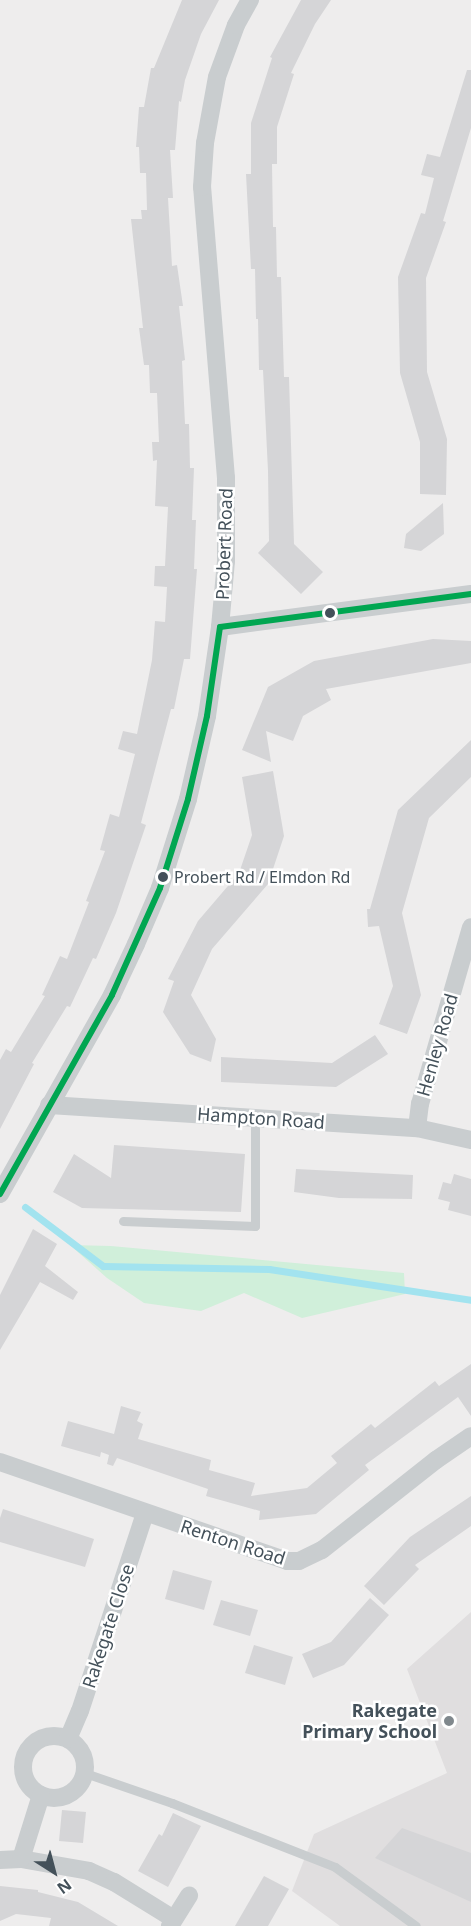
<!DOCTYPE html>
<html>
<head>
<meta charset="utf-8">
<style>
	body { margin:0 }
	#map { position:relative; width:471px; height:1926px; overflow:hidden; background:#eeeded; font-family:"Noto Sans",sans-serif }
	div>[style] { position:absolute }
	.education>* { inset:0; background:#e0dedf }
	.green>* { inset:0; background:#d0efda }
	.stream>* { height:7px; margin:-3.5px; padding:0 3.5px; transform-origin:3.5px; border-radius:3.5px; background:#a2e3ef }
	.building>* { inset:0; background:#d5d5d7 }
	.service>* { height:9px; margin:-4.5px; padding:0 4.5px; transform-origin:4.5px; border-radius:4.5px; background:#c9cdcf }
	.minor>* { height:18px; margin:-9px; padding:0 9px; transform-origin:9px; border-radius:9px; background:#c9cdcf }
	.minor>.ring { margin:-9px; padding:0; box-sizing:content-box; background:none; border:18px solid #c9cdcf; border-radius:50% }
	.bus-1>* { height:6px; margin:-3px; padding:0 3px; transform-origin:3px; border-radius:3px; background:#00a651 }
	.dots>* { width:16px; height:16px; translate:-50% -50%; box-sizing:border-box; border:3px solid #fff; border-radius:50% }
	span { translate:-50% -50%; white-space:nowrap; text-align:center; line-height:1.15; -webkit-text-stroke:5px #fff; paint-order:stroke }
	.bus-label { font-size:16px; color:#44515a }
	.left { translate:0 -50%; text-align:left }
	.street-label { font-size:18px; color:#44515a }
	.poi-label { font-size:18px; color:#44515a; font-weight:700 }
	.right { translate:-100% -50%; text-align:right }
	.north { position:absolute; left:24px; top:1842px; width:60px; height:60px; -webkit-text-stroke:4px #fff; paint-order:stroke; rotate:144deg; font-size:16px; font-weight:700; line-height:24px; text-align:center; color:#44515a }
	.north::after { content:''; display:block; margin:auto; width:21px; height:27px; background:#44515a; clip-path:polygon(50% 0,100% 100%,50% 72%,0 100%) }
</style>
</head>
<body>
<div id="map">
	<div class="education">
		<div style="clip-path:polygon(471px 1612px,471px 1926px,340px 1926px,292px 1891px,314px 1834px,447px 1773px,407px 1669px)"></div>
	</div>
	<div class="green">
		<div style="clip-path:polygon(70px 1245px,111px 1246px,404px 1273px,405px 1294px,302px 1318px,244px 1293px,201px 1311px,144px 1303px,107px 1278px)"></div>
	</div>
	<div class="stream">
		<div style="left:25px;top:1207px;width:98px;rotate:37.1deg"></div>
		<div style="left:103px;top:1266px;width:166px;rotate:1deg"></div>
		<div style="left:269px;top:1269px;width:204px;rotate:8.7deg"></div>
	</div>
	<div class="building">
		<div style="clip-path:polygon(182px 0,219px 0,201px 34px,185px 80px,181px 102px,179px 101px,175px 150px,170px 150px,173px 198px,168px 198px,172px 266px,177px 265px,183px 306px,179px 306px,185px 360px,182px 361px,185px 424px,189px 424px,190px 468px,194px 468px,192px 520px,196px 520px,194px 569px,197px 569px,190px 659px,184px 659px,174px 709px,171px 709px,141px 823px,146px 825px,116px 913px,96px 959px,93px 958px,70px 1007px,67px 1006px,32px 1063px,34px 1064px,0 1129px,0 1060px,6px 1049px,11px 1052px,45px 996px,42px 995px,60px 956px,67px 959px,89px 902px,86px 901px,105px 851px,100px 850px,110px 814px,119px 817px,135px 754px,118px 749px,123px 731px,137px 734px,152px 660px,155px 621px,165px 622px,167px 587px,154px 586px,155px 566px,165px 566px,168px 507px,155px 506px,157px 460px,153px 461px,152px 442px,159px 442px,157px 393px,150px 393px,149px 365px,144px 365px,139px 328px,143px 328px,131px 219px,142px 219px,141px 210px,147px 210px,146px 173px,140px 173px,139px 147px,136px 147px,139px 107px,144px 107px,151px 68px,154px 68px)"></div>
		<div style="clip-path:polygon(301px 0,331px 0,315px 24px,291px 73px,294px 74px,277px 127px,277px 164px,272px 164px,273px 227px,276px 227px,277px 277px,281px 277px,284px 377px,289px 377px,294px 544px,323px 572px,301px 594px,258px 553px,269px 541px,268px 471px,263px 370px,259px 370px,258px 319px,256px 319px,255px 269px,251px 269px,246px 174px,251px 174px,251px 123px,272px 58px,270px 57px)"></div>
		<div style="clip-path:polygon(467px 70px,471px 70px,471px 128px,443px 221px,446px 222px,426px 278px,427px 372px,447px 439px,446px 495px,420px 494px,420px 442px,400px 373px,398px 277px,421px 213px,425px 214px,434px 178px,421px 175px,427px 154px,440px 157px)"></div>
		<div style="clip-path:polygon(443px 503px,444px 534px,421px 551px,404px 548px,406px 534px)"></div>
		<div style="clip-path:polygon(433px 639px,471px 641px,471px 663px,326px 689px,331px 700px,303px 716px,293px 741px,266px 731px,271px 762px,242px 750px,268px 687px,314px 661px)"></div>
		<div style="clip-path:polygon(471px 740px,471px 777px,429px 818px,402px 913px,421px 995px,407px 1034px,379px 1024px,393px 986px,379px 926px,368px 927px,367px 909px,370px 909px,398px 810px)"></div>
		<div style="clip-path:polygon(273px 771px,284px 836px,268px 884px,212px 949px,191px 995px,216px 1039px,211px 1062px,190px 1054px,163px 1012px,174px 981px,168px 979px,198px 921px,239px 873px,252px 835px,242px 777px)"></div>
		<div style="clip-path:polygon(375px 1035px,388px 1054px,336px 1087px,221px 1082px,221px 1057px,332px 1063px)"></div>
		<div style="clip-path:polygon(114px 1145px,245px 1154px,241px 1212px,82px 1208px,53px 1192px,74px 1154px,111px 1178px)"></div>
		<div style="clip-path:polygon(296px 1169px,413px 1175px,412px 1199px,339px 1198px,294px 1192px)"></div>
		<div style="clip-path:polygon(454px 1174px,471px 1179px,471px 1216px,448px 1210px,450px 1202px,438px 1199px,443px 1182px,451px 1184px)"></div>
		<div style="clip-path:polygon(33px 1229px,57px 1244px,45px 1266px,78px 1292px,73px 1300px,40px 1282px,0 1350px,0 1295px)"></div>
		<div style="clip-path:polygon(471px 1364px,471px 1416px,458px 1397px,365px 1465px,369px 1470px,316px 1514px,259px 1520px,260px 1511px,206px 1496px,208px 1489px,117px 1458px,113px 1466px,107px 1464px,109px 1455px,101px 1452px,100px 1457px,61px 1446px,68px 1421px,114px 1434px,121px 1406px,141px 1412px,137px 1421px,143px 1424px,138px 1439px,211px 1460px,209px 1470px,255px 1483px,251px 1496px,307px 1488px,337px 1463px,331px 1456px,371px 1424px,375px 1428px,435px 1381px,439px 1386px)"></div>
		<div style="clip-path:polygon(471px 1496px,471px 1526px,415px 1565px,419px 1569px,384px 1605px,364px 1586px,410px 1537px)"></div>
		<div style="clip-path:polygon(3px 1509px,94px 1539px,85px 1567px,0 1542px,0 1518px)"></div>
		<div style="clip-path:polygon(173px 1570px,212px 1581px,204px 1610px,165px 1599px)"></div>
		<div style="clip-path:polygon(370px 1598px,389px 1615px,344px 1665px,313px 1678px,302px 1654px,331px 1642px)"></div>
		<div style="clip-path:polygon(221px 1600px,258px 1610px,250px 1636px,213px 1625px)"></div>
		<div style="clip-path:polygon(254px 1645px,293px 1657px,285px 1685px,245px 1673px)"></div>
		<div style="clip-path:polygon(62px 1810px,86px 1812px,83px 1843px,59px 1841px)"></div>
		<div style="clip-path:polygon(173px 1813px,201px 1826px,168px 1887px,138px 1871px,159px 1834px,162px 1836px)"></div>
		<div style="clip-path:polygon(402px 1828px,471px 1853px,471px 1902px,375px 1858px)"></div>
		<div style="clip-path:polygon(264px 1876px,289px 1889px,268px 1926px,235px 1926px)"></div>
		<div style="clip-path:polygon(0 1886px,38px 1890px,38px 1892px,78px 1902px,118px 1926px,49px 1926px,51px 1918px,16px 1914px,0 1921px)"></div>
	</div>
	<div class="service">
		<div style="left:123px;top:1221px;width:132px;rotate:2.2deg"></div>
		<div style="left:255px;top:1226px;width:108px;rotate:-90deg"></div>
		<div style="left:85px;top:1773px;width:92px;rotate:19deg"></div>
		<div style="left:172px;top:1803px;width:175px;rotate:21.4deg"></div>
		<div style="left:335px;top:1867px;width:100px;rotate:36.1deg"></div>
	</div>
	<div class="minor">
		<div style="left:220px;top:627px;width:253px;rotate:-7.5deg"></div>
		<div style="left:49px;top:1105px;width:369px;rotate:3.6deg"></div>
		<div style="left:417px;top:1128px;width:55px;rotate:12.5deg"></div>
		<div style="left:417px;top:1128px;width:24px;rotate:-83deg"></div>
		<div style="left:420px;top:1104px;width:184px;rotate:-73.9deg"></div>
		<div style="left:0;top:1194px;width:228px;rotate:-60.6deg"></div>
		<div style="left:112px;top:995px;width:56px;rotate:-64.8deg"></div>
		<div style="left:136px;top:944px;width:61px;rotate:-66.8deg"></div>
		<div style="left:160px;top:888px;width:93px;rotate:-72.5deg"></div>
		<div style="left:188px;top:799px;width:85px;rotate:-77.1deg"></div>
		<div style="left:207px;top:716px;width:90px;rotate:-81.7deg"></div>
		<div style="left:220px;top:627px;width:66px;rotate:-84.8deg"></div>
		<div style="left:226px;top:561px;width:83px;rotate:-90deg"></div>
		<div style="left:226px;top:478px;width:292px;rotate:-94.7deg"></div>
		<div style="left:202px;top:187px;width:44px;rotate:-86.1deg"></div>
		<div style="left:205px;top:143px;width:67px;rotate:-79.7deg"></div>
		<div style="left:217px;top:77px;width:55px;rotate:-69.9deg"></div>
		<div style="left:236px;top:25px;width:29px;rotate:-61deg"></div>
		<div style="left:0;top:1462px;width:304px;rotate:19deg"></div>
		<div style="left:287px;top:1561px;width:12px"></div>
		<div style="left:299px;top:1561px;width:25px;rotate:-26deg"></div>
		<div style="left:322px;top:1550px;width:145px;rotate:-38.3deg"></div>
		<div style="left:436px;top:1460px;width:42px;rotate:-34.4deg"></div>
		<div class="ring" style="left:23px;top:1736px;width:44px;height:44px"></div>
		<div style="left:68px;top:1739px;width:30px;rotate:-67deg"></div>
		<div style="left:80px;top:1711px;width:208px;rotate:-71.8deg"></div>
		<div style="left:21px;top:1859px;width:69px;rotate:10deg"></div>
		<div style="left:89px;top:1871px;width:27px;rotate:24deg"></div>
		<div style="left:114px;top:1882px;width:70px;rotate:31.7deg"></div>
		<div style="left:0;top:1860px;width:21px;rotate:-3deg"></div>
		<div style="left:21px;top:1859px;width:67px;rotate:-72.6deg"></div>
		<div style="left:170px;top:1926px;width:36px;rotate:-58deg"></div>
	</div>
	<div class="bus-1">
		<div style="left:0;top:1194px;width:228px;rotate:-60.6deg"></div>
		<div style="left:112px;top:995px;width:117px;rotate:-65.8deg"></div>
		<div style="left:160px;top:888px;width:93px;rotate:-72.5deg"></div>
		<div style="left:188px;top:799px;width:85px;rotate:-77.1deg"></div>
		<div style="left:207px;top:716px;width:90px;rotate:-81.7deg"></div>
		<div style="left:220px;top:627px;width:253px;rotate:-7.5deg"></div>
	</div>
	<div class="dots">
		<div style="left:330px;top:613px;background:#44515a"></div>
		<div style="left:163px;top:877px;background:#44515a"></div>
		<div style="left:449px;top:1721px;background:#80888d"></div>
	</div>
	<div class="bus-label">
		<span class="left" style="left:174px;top:877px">Probert Rd / Elmdon Rd</span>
	</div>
	<div class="street-label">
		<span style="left:224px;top:544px;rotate:-88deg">Probert Road</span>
		<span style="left:437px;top:1045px;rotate:-74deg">Henley Road</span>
		<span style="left:261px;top:1118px;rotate:4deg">Hampton Road</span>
		<span style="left:233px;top:1542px;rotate:18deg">Renton Road</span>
		<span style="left:108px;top:1626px;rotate:-72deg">Rakegate Close</span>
	</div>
	<div class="poi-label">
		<span class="right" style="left:437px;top:1721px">Rakegate<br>Primary School</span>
	</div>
	<div class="north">N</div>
</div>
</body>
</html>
